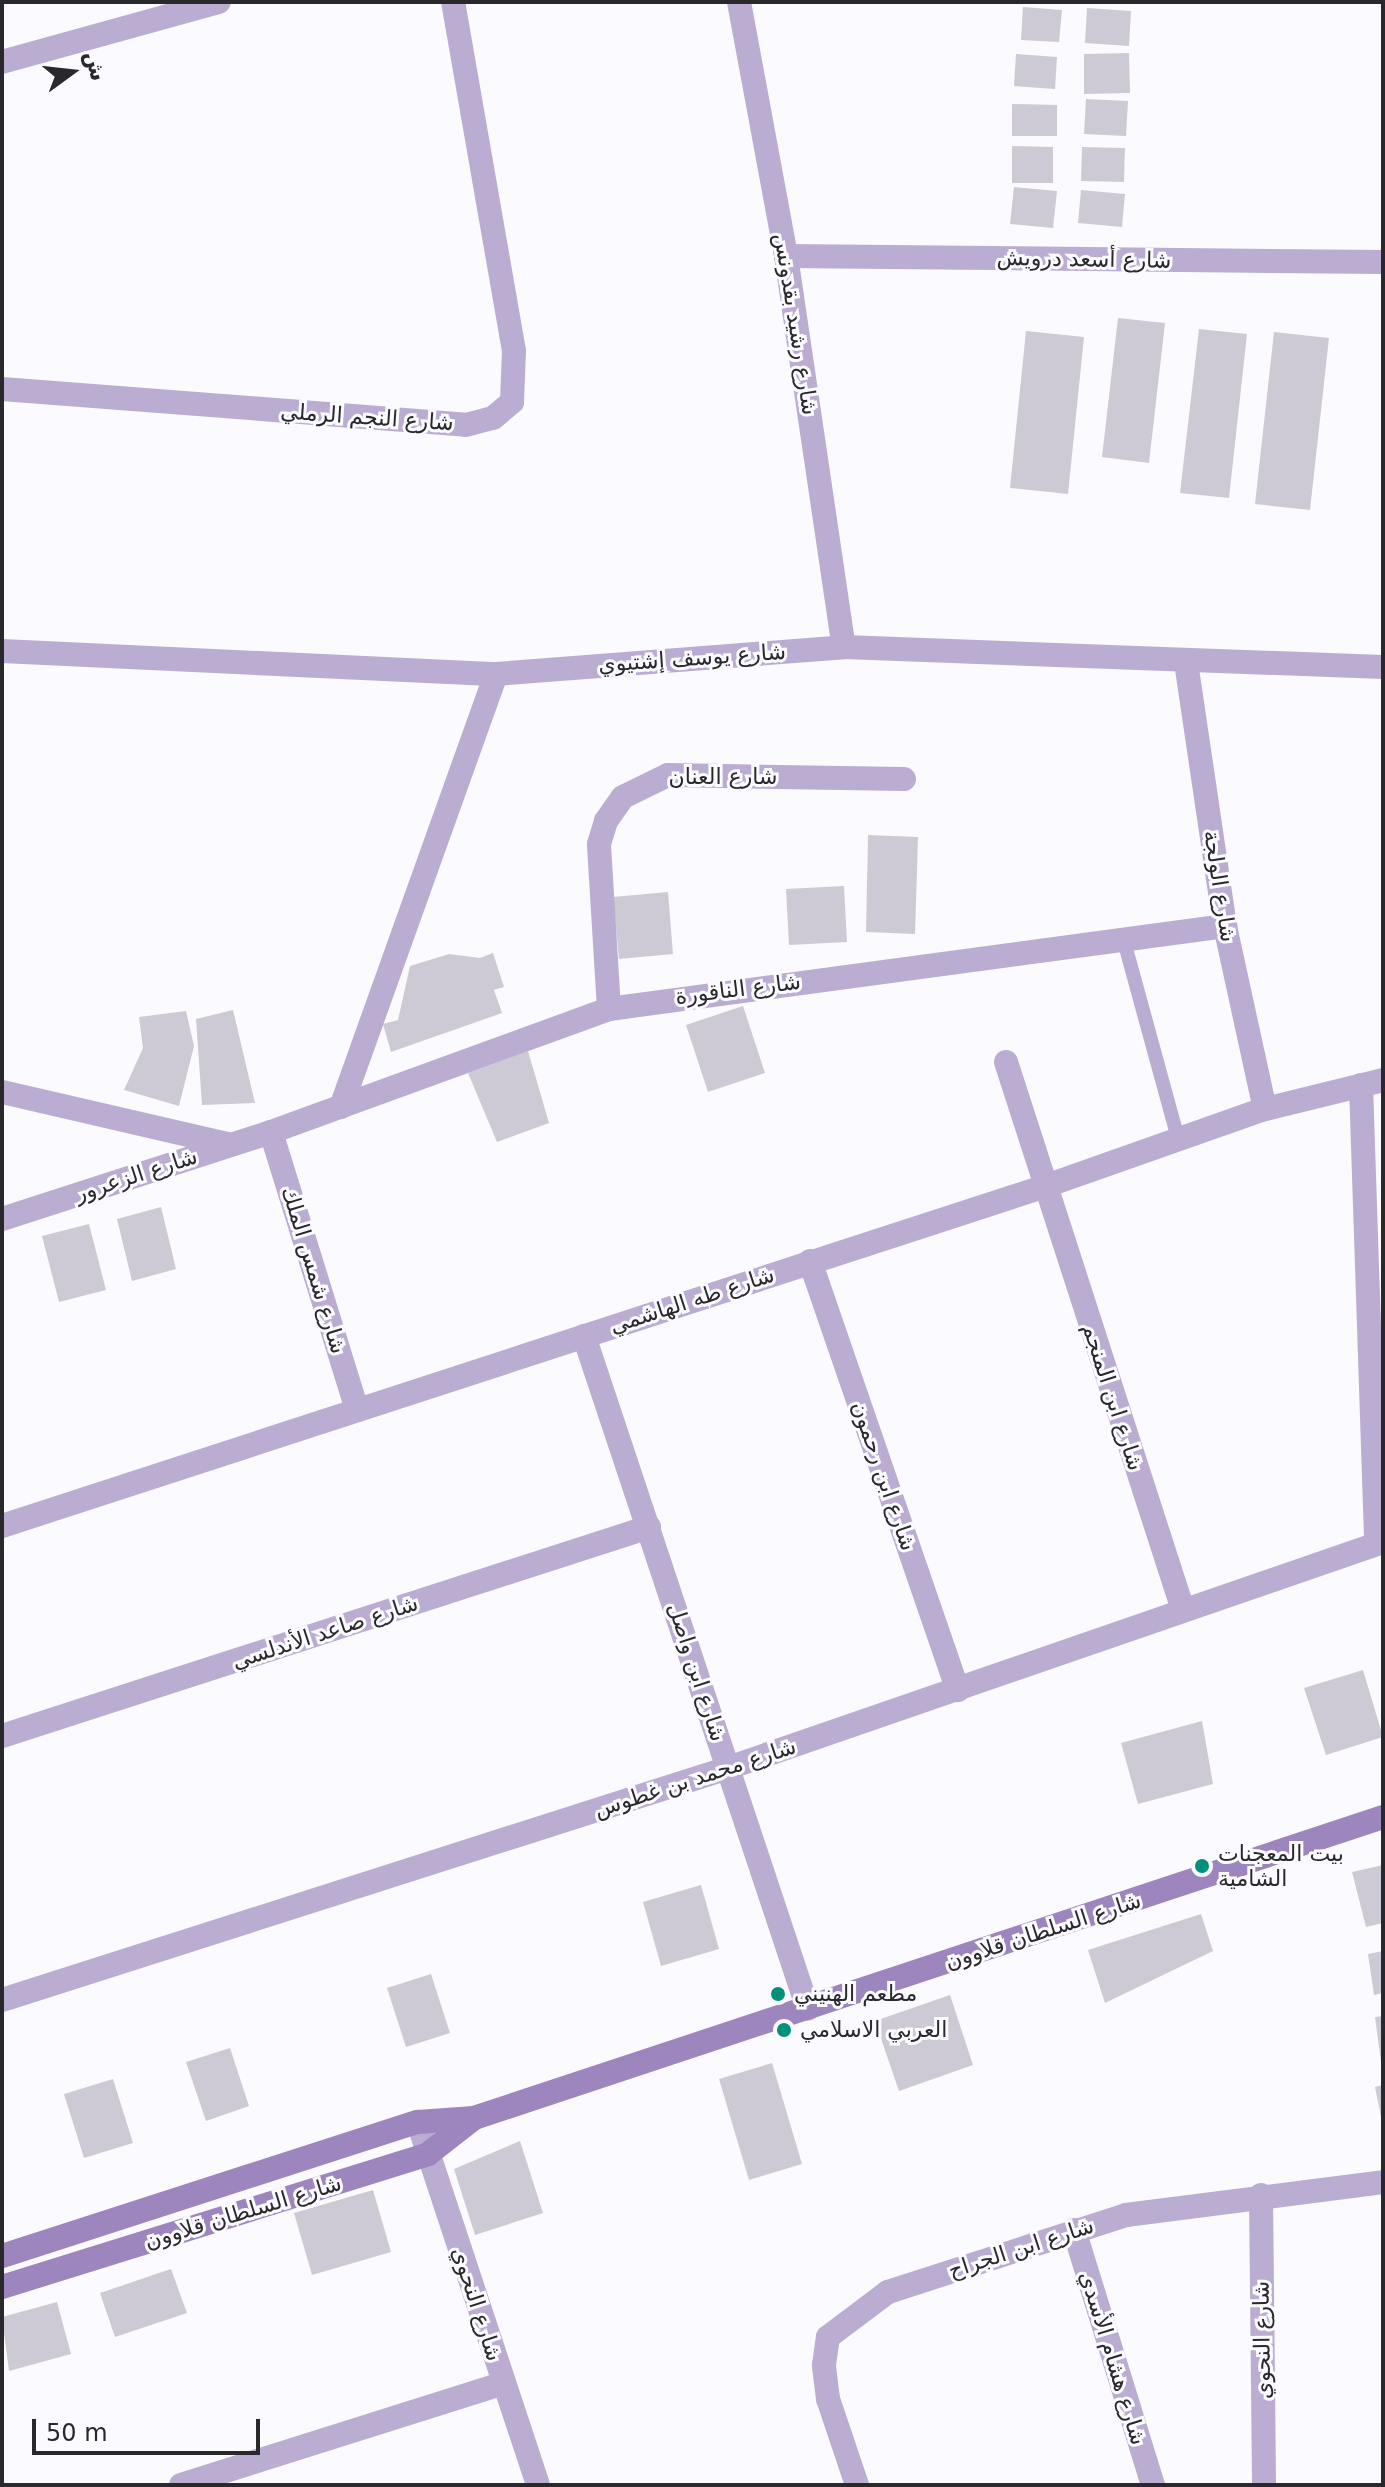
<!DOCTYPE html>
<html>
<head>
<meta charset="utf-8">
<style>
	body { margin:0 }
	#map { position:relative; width:1385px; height:2487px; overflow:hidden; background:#fbfafe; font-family:"DejaVu Sans",Vazirmatn,sans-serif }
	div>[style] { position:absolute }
	.building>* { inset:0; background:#cecad5 }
	.lane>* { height:14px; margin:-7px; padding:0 7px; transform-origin:7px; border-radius:7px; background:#bbacd2 }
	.street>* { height:24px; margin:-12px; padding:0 12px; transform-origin:12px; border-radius:12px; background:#bbacd2 }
	.secondary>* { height:24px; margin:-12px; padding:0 12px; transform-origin:12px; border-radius:12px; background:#9c86bd }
	.dots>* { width:22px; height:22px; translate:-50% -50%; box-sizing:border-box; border:4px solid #fbfafe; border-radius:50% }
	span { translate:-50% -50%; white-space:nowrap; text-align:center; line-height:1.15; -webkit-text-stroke:6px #fbfafe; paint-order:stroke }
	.street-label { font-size:22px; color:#29282c }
	.poi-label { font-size:22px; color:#29282c }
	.left { translate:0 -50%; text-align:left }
	.frame { position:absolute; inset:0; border:4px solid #29282c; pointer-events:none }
	.north { position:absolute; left:32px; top:32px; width:80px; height:80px; -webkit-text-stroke:6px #fbfafe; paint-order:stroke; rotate:75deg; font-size:22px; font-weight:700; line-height:32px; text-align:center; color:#29282c }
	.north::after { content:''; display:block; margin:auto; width:28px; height:36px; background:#29282c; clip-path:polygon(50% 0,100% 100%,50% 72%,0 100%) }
	.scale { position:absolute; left:32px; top:2419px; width:228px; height:36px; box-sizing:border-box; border:4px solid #29282c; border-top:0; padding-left:10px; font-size:24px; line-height:28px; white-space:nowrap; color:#29282c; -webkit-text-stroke:6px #fbfafe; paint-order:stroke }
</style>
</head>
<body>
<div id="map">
	<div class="building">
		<div style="clip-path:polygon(1023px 7px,1062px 10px,1059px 42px,1021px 40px)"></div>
		<div style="clip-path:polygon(1087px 8px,1131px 11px,1129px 46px,1085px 43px)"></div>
		<div style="clip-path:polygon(1129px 53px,1130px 93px,1084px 94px,1084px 54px)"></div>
		<div style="clip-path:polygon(1016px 54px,1057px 57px,1055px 89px,1014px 86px)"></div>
		<div style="clip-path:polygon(1086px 99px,1128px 101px,1126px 136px,1084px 134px)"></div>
		<div style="clip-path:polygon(1012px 104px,1057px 105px,1057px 136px,1012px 136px)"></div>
		<div style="clip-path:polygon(1012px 146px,1053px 147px,1053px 183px,1012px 183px)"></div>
		<div style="clip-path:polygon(1082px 147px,1125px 148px,1124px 182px,1081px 181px)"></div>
		<div style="clip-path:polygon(1014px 187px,1057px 191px,1053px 228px,1010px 224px)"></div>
		<div style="clip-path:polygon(1081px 190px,1125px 194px,1122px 227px,1078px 223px)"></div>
		<div style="clip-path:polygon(1118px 318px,1165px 323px,1149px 463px,1102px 457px)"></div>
		<div style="clip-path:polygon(1199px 329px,1247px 334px,1229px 498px,1180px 493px)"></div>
		<div style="clip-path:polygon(1026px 331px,1084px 337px,1068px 494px,1010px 488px)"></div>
		<div style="clip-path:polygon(1274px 332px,1329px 338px,1310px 510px,1255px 504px)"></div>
		<div style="clip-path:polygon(868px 835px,918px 837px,915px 934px,866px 932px)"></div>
		<div style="clip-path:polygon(844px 886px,847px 942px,789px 945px,786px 889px)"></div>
		<div style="clip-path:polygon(668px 892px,673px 954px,619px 959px,613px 897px)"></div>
		<div style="clip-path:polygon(493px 953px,504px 987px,494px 990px,502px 1013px,391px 1052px,383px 1024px,398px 1020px,410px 966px,449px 954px,480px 958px)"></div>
		<div style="clip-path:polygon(743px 1006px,765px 1073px,708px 1092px,686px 1025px)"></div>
		<div style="clip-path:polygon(233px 1010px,255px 1103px,202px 1105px,196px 1019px)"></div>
		<div style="clip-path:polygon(186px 1011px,194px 1046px,179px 1106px,124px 1090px,143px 1048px,139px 1017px)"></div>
		<div style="clip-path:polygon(528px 1051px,549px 1123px,497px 1142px,468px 1073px)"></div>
		<div style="clip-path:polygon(161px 1207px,176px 1269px,132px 1281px,117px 1219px)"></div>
		<div style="clip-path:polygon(89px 1224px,106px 1290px,59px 1302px,42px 1236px)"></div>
		<div style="clip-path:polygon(1363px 1670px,1383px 1737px,1326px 1755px,1304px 1688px)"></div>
		<div style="clip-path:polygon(1202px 1721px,1213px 1784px,1138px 1804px,1121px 1743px)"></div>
		<div style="clip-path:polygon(1383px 1865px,1383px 1923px,1366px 1927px,1352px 1872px)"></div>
		<div style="clip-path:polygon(701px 1885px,719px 1949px,661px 1966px,643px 1902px)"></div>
		<div style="clip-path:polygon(1201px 1914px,1213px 1951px,1105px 2003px,1088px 1950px)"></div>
		<div style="clip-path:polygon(1383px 1951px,1383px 1993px,1374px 1995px,1368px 1954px)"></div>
		<div style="clip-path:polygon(431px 1974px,450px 2033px,406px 2047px,387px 1988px)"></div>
		<div style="clip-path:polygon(950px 1995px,973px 2065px,899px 2091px,875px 2021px)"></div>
		<div style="clip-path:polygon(1383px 2016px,1383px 2062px,1381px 2062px,1375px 2017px)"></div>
		<div style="clip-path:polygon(230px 2048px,249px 2106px,206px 2121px,186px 2062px)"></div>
		<div style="clip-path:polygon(772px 2063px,802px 2164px,749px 2180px,719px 2079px)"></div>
		<div style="clip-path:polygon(113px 2079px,133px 2143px,84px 2158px,64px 2094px)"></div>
		<div style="clip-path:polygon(1383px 2085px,1383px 2122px,1382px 2122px,1375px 2087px)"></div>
		<div style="clip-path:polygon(520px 2141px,543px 2213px,475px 2235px,454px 2169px)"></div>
		<div style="clip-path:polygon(373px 2190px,391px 2252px,312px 2275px,294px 2213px)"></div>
		<div style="clip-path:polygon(171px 2269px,187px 2313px,115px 2337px,100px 2293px)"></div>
		<div style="clip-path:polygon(57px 2302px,71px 2354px,9px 2371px,2px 2317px)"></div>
	</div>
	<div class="lane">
		<div style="left:1124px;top:941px;width:205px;rotate:74.7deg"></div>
	</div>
	<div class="street">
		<div style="left:739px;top:2px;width:258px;rotate:79.5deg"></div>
		<div style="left:786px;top:256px;width:395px;rotate:81.6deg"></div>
		<div style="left:2px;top:62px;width:225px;rotate:-15.5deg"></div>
		<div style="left:786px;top:256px;width:597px;rotate:0.58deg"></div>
		<div style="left:2px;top:389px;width:465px;rotate:4.4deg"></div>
		<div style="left:466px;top:425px;width:28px;rotate:-15deg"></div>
		<div style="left:493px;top:418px;width:25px;rotate:-40deg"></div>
		<div style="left:512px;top:402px;width:51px;rotate:-87.8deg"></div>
		<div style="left:514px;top:351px;width:354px;rotate:-99.9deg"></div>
		<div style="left:2px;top:651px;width:495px;rotate:2.7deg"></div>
		<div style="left:496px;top:674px;width:349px;rotate:-4.4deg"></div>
		<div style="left:844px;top:647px;width:539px;rotate:2.13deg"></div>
		<div style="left:1186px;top:662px;width:267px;rotate:81.6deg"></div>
		<div style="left:1225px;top:926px;width:187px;rotate:77.7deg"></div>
		<div style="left:609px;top:1009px;width:165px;rotate:-93.5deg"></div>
		<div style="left:599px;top:844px;width:24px;rotate:-73deg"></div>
		<div style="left:606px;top:821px;width:29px;rotate:-55deg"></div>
		<div style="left:623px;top:797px;width:50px;rotate:-26.1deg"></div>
		<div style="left:668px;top:775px;width:236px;rotate:1deg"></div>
		<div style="left:1006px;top:1062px;width:573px;rotate:72.1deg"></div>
		<div style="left:1361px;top:1085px;width:459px;rotate:88.1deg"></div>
		<div style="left:2px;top:1092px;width:231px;rotate:13deg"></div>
		<div style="left:341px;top:1107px;width:460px;rotate:-70.3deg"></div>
		<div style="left:271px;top:1132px;width:290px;rotate:72.8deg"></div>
		<div style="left:2px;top:1219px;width:283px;rotate:-17.9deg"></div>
		<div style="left:271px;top:1132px;width:360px;rotate:-20deg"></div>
		<div style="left:609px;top:1009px;width:622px;rotate:-7.67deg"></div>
		<div style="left:810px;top:1261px;width:454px;rotate:71deg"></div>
		<div style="left:584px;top:1336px;width:709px;rotate:71.59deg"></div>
		<div style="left:2px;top:1526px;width:1095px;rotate:-18.04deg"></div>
		<div style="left:1043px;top:1187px;width:235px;rotate:-19.4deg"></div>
		<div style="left:1265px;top:1109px;width:122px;rotate:-13.8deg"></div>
		<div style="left:2px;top:1736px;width:680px;rotate:-17.9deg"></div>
		<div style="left:2px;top:2000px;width:762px;rotate:-17.72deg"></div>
		<div style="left:728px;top:1768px;width:693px;rotate:-19.04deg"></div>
		<div style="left:418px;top:2122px;width:382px;rotate:71.7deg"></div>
		<div style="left:1261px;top:2195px;width:290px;rotate:89.4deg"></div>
		<div style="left:1074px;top:2230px;width:267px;rotate:72.8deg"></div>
		<div style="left:181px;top:2485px;width:337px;rotate:-17.5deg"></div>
		<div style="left:857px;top:2485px;width:91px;rotate:-108.6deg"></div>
		<div style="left:828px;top:2399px;width:34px;rotate:-97deg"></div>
		<div style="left:824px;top:2365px;width:28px;rotate:-82deg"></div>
		<div style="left:828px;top:2337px;width:75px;rotate:-36.9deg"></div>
		<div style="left:888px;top:2292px;width:250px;rotate:-17.9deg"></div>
		<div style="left:1126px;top:2215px;width:259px;rotate:-7.3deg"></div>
	</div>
	<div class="secondary">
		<div style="left:2px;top:2256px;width:437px;rotate:-17.9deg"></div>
		<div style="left:418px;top:2122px;width:56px;rotate:-4.1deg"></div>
		<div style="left:474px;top:2118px;width:958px;rotate:-18.32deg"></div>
		<div style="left:2px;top:2287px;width:446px;rotate:-17.3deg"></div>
		<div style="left:428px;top:2154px;width:58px;rotate:-38deg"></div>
	</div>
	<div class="dots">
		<div style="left:1202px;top:1866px;background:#00907b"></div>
		<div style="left:778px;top:1994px;background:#00907b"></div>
		<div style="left:784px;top:2030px;background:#00907b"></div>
	</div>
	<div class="street-label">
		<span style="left:1084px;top:259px;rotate:1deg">شارع أسعد درويش</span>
		<span style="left:796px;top:324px;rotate:81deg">شارع رشيد بقدونس</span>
		<span style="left:367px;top:417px;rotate:4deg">شارع النجم الرملي</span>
		<span style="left:692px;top:658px;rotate:-4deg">شارع يوسف إشتيوي</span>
		<span style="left:723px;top:777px">شارع العنان</span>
		<span style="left:1220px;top:886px;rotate:81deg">شارع الولجة</span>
		<span style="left:738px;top:989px;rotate:-7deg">شارع الناقورة</span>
		<span style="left:136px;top:1175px;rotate:-18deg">شارع الزعرور</span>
		<span style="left:314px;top:1270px;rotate:73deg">شارع شمس الملك</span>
		<span style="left:692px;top:1300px;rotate:-18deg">شارع طه الهاشمي</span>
		<span style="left:1113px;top:1397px;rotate:72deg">شارع ابن المنجم</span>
		<span style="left:884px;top:1476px;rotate:71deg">شارع ابن رحمون</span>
		<span style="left:325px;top:1632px;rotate:-18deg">شارع صاعد الأندلسي</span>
		<span style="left:697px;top:1672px;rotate:72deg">شارع ابن واصل</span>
		<span style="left:695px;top:1778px;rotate:-18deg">شارع محمد بن غطوس</span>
		<span style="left:1043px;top:1931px;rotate:-18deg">شارع السلطان قلاوون</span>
		<span style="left:243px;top:2212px;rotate:-17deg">شارع السلطان قلاوون</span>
		<span style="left:1021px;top:2248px;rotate:-18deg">شارع ابن الجراح</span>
		<span style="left:477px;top:2304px;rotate:72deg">شارع النحوي</span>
		<span style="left:1262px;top:2340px;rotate:-91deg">شارع النحوي</span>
		<span style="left:1113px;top:2358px;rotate:73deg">شارع هشام الأسدي</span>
	</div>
	<div class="poi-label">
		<span class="left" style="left:1218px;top:1866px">بيت المعجنات<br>الشامية</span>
		<span class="left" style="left:794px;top:1994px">مطعم الهنيني</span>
		<span class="left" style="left:800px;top:2030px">العربي الاسلامي</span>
	</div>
	<div class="frame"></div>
	<div class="north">ش</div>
	<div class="scale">50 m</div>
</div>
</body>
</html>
